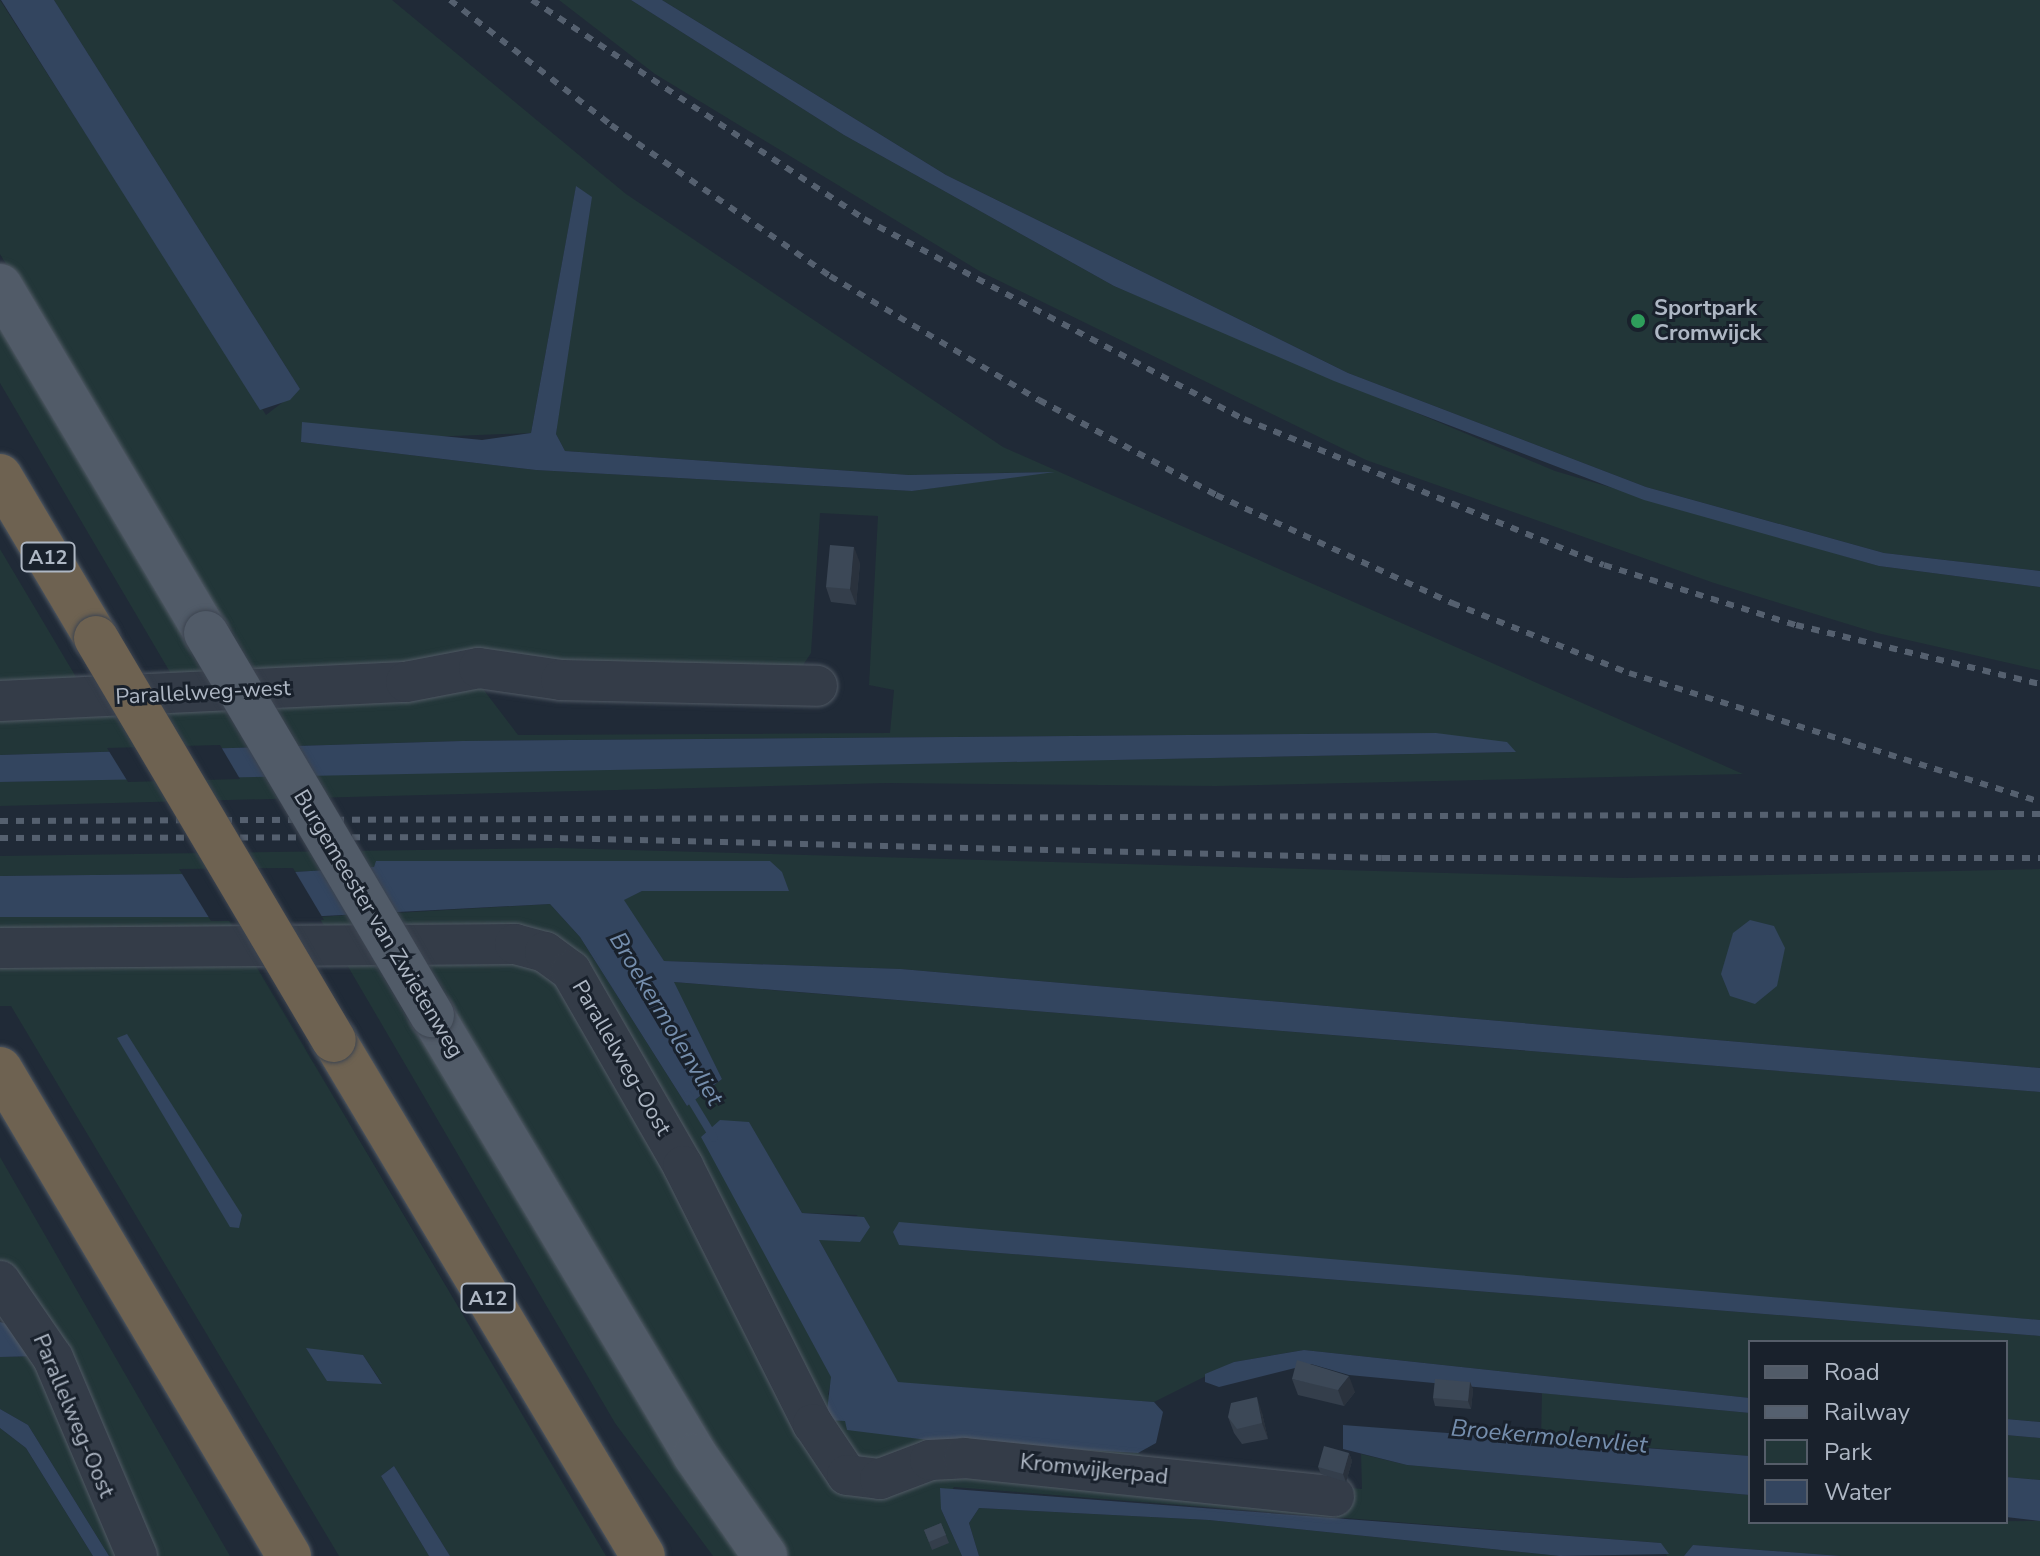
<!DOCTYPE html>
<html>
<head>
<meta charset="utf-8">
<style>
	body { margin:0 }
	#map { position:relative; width:2040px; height:1556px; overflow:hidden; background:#202a37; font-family:"Nunito Sans",sans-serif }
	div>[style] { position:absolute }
	.green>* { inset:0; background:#223638 }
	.water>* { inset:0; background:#33455f }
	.pier>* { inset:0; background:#202a37 }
	.stream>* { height:8px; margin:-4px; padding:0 4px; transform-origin:4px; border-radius:4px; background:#33455f }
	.roads { filter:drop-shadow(0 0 2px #515a65) drop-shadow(0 0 2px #515a65) }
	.minor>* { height:40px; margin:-20px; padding:0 20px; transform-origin:20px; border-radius:20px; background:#343c48 }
	.major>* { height:44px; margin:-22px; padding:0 22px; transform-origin:22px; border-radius:22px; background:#515b68 }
	.highway>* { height:44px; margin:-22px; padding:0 22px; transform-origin:22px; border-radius:22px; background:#6e6251 }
	.rail>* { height:6px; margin-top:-3px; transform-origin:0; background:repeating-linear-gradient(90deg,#55606f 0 8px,transparent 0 16px) }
	.bridges { filter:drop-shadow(0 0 2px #3d4551) drop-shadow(0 0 2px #3d4551) }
	.major-bridge>* { height:44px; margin:-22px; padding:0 22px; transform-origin:22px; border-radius:22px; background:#515b68 }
	.highway-bridge>* { height:44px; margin:-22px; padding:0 22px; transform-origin:22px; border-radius:22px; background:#6e6251 }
	.wall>* { inset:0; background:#343e4b }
	.shaded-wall>* { inset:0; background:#2a323d }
	.building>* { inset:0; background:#3c4857 }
	.dots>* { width:22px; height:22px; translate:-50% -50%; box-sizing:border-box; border:4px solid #19212c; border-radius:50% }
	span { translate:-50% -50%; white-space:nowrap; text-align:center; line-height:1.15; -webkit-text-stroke:6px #19212c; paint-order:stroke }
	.shield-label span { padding:2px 6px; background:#19212c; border:2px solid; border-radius:6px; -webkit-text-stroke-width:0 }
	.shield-label { font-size:20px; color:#aeb7c4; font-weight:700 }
	.poi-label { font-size:22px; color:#aeb7c4; font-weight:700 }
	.left { translate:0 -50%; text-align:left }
	.street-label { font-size:22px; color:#aeb7c4 }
	.water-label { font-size:24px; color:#758ead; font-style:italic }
	.legend { position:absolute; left:1748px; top:1340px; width:260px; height:184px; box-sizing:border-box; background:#19212c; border:2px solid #555d69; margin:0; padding:10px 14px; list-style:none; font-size:24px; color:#aeb7c4 }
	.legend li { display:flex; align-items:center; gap:16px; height:40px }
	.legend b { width:40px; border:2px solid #555d69 }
</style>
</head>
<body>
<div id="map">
	<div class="green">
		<div style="clip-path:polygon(evenodd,0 0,266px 415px,300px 389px,54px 0,392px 0,626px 194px,1003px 447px,1743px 774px,1216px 786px,887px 783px,0 806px,0 782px,98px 779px,1516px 752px,1436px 733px,462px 741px,0 755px,0 549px,92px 704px,187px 701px,0 383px,0 325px,222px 700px,224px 632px,0 254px,0 0,576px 187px,556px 434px,565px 451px,909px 475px,1045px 472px,912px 491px,536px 470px,301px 442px,531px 433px,576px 187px,0 0,820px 513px,878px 516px,869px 685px,894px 690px,890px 733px,518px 735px,477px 681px,797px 674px,811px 653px,820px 513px)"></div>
		<div style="clip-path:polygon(559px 0,631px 0,844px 135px,1114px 286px,1555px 471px,1879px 566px,2040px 587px,2040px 670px,1877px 633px,1714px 583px,1366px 460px,981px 272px,655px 74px)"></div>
		<div style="clip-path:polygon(662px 0,2040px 0,2040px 571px,1884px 553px,1646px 487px,1348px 373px,946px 175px)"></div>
		<div style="clip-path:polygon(557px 848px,1625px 878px,2040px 869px,2040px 1068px,901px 969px,664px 961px,623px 900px,642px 891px,789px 891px,770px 861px,377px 861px,374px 867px,279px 873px,0 876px,0 856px)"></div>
		<div style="clip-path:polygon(550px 904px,580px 937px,687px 1106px,722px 1079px,673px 982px,2040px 1092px,2040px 1320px,893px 1232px,900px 1245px,2040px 1336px,2040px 1422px,2006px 1419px,2006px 1342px,1750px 1342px,1750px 1398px,1304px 1350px,1234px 1362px,1154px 1402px,898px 1383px,819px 1240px,858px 1215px,802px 1213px,748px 1122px,728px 1123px,832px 1378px,828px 1394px,845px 1421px,944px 1442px,1138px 1453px,1161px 1469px,1362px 1489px,1361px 1454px,1407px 1465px,1750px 1495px,1750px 1522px,2040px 1521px,2040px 1556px,1841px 1556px,1693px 1545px,1684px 1556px,1667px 1556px,1661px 1543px,954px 1487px,941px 1509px,962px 1556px,788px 1556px,720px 1463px,395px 913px)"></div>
		<div style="clip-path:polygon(348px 915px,409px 1021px,745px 1556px,713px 1556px,615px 1423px,319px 917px)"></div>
		<div style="clip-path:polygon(evenodd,0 917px,227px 917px,606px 1556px,450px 1556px,394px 1466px,381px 1476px,429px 1556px,339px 1556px,11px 1006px,0 1006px,0 917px,363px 1355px,382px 1383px,327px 1381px,363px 1355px)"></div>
		<div style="clip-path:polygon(0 1157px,230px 1556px,109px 1556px,28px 1425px,0 1409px,0 1357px,39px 1356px,0 1305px)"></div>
		<div style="clip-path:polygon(1542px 1393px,1750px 1413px,1750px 1456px,1541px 1439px)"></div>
		<div style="clip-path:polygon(0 1428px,26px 1448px,93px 1556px,0 1556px)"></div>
		<div style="clip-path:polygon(2006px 1435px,2040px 1438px,2040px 1480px,2006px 1477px)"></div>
		<div style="clip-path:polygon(979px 1508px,1209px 1520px,1560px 1556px,979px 1556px,969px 1523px)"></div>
	</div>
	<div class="water">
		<div style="clip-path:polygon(1px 0,54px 0,300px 389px,290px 400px,260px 410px)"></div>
		<div style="clip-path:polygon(631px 0,662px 0,946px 175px,1348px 373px,1646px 487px,1884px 553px,2040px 571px,2040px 587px,1879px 566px,1644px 500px,1334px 381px,1114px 286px,844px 135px)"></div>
		<div style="clip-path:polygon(576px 186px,592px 197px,556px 434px,565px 451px,909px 475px,1055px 472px,912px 491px,536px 470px,301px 442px,302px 422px,482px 440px,531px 433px)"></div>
		<div style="clip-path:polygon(1436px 733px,1507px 742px,1516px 752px,0 782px,0 755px,462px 741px)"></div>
		<div style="clip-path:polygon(376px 861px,770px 861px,782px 872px,789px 891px,642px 891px,624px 900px,664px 961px,901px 969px,2040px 1068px,2040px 1092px,674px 982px,722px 1079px,687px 1106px,580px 937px,550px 904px,305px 917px,0 917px,0 876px,279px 873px,374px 867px)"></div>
		<div style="clip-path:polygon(1750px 920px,1774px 926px,1785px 948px,1777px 986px,1755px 1004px,1730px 996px,1721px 974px,1733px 933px)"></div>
		<div style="clip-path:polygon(127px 1034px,242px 1215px,239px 1228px,230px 1227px,117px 1038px)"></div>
		<div style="clip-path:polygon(720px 1120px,749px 1122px,802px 1213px,864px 1217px,870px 1227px,860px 1242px,819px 1240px,898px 1382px,1154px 1402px,1163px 1412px,1156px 1443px,1138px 1453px,944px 1442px,847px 1430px,845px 1421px,826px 1420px,831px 1377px,701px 1137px)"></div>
		<div style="clip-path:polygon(899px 1222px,2040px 1320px,2040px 1336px,899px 1245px,893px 1232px)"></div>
		<div style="clip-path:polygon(0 1322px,23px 1329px,40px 1356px,0 1357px)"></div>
		<div style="clip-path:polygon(306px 1348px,363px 1355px,382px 1384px,327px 1381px)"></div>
		<div style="clip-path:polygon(1304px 1350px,1750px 1398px,1750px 1413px,1349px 1375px,1311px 1364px,1219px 1387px,1205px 1382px,1205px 1374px,1234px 1362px)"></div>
		<div style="clip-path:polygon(0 1409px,28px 1425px,109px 1556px,93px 1556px,26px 1448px,0 1428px)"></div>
		<div style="clip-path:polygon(2006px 1419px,2040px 1422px,2040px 1438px,2006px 1435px)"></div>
		<div style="clip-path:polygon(1343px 1425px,1750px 1456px,1750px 1495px,1407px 1465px,1343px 1449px)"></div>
		<div style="clip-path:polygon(394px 1466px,450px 1556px,429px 1556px,381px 1476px)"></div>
		<div style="clip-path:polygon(2006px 1477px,2040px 1480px,2040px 1521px,2006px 1517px)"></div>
		<div style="clip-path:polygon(940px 1488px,1661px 1543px,1669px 1554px,1560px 1556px,1209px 1520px,979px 1508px,969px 1523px,979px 1556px,962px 1556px,941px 1509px)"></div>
		<div style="clip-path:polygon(1693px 1545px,1841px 1556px,1684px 1556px)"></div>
	</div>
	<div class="pier">
		<div style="clip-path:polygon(220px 745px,240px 779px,128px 782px,107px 748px)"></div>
		<div style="clip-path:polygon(293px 868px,324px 920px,211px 921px,179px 869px)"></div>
	</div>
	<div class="stream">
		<div style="left:688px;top:1095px;width:50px;rotate:58.8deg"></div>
	</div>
	<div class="roads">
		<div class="minor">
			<div style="left:0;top:701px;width:406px;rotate:-2.7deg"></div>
			<div style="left:406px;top:682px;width:74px;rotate:-10.9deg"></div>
			<div style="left:479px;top:668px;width:83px;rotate:8.3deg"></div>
			<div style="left:561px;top:680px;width:256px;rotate:1.3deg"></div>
			<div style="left:0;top:948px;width:515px;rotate:-0.45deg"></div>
			<div style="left:515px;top:944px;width:31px;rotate:15deg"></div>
			<div style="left:545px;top:952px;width:32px;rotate:36deg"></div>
			<div style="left:571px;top:971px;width:225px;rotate:60.1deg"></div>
			<div style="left:683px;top:1166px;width:289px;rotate:63.3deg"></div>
			<div style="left:813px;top:1424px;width:61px;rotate:56.3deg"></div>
			<div style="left:847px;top:1475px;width:33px;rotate:7deg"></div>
			<div style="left:880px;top:1479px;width:53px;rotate:-20.8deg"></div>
			<div style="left:930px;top:1460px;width:34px;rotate:-3deg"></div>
			<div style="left:964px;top:1458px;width:372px;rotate:5.9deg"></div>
			<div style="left:0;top:1281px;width:93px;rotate:55.5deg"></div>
			<div style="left:53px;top:1358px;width:215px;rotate:67deg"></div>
		</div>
		<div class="major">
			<div style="left:0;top:286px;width:404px;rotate:59.3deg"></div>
			<div style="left:432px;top:1015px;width:513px;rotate:59.13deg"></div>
			<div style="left:695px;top:1455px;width:123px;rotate:55.3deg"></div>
		</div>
		<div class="highway">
			<div style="left:0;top:476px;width:188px;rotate:59.3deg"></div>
			<div style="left:334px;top:1040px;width:601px;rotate:59.09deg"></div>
			<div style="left:0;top:1069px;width:566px;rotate:59.31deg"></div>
		</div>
	</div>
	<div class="rail">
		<div style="left:450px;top:0;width:204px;rotate:37.8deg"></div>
		<div style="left:611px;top:125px;width:266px;rotate:34.6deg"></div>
		<div style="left:830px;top:276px;width:243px;rotate:30.7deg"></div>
		<div style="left:1039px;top:400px;width:201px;rotate:28.2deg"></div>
		<div style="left:1216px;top:495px;width:260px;rotate:24.6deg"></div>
		<div style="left:1452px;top:603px;width:190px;rotate:21.6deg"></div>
		<div style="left:1629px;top:673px;width:431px;rotate:17.4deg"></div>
		<div style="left:532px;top:0;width:398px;rotate:33.4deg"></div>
		<div style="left:864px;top:219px;width:429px;rotate:27.8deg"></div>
		<div style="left:1244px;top:419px;width:388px;rotate:22.1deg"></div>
		<div style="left:1604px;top:565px;width:201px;rotate:17.4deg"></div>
		<div style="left:1796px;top:625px;width:251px;rotate:13.6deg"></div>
		<div style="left:0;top:821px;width:2040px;rotate:-0.2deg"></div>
		<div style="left:0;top:838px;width:512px;rotate:-0.11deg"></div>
		<div style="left:512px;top:837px;width:870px;rotate:1.38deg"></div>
		<div style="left:1382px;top:858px;width:658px"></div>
	</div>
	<div class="bridges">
		<div class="major-bridge">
			<div style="left:206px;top:633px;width:444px;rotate:59.4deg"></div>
		</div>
		<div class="highway-bridge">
			<div style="left:96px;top:638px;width:467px;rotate:59.4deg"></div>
		</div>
	</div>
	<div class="wall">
		<div style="clip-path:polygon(860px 563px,856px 605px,831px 602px,826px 587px)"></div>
		<div style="clip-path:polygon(1292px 1379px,1355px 1392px,1344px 1406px,1298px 1395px)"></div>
		<div style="clip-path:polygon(1470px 1382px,1473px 1390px,1471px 1409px,1435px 1406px,1433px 1398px)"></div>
		<div style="clip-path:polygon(1262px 1413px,1268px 1439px,1242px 1444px,1234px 1433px,1228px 1417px)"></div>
		<div style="clip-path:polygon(1349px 1453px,1352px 1461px,1346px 1482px,1321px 1474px,1318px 1467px)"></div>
		<div style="clip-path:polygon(941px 1523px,949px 1543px,932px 1550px,924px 1530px)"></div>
	</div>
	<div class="shaded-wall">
		<div style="clip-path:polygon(854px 547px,860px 563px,856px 605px,850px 589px)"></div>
		<div style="clip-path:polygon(1349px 1376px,1355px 1392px,1344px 1406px,1338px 1390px)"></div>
		<div style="clip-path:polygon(1470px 1382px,1473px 1390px,1471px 1409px,1468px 1401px)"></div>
		<div style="clip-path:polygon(1257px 1397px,1262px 1413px,1268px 1439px,1262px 1423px)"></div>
		<div style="clip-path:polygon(1349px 1453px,1352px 1461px,1346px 1482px,1343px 1474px)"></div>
	</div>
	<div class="building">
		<div style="clip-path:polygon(830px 545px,854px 547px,850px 589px,826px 587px)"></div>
		<div style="clip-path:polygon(1297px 1360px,1349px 1376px,1338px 1390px,1292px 1379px)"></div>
		<div style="clip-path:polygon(1435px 1379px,1470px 1382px,1468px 1401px,1433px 1398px)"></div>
		<div style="clip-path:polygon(1257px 1397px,1262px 1423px,1237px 1429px,1228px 1417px,1231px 1403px)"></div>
		<div style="clip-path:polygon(1324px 1446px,1349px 1453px,1343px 1474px,1318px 1467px)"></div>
		<div style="clip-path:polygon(941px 1523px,946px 1535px,929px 1542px,924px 1530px)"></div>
	</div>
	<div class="dots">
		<div style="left:1638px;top:321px;background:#2e9e5b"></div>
	</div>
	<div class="shield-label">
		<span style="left:48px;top:557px">A12</span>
		<span style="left:488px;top:1298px">A12</span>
	</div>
	<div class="poi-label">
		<span class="left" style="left:1654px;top:321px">Sportpark<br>Cromwijck</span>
	</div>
	<div class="street-label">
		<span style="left:203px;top:693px;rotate:-3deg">Parallelweg-west</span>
		<span style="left:378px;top:924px;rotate:59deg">Burgemeester van Zwietenweg</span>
		<span style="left:621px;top:1058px;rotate:60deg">Parallelweg-Oost</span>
		<span style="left:73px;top:1416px;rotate:67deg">Parallelweg-Oost</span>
		<span style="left:1094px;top:1470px;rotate:6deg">Kromwijkerpad</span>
	</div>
	<div class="water-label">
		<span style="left:666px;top:1019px;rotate:59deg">Broekermolenvliet</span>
		<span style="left:1549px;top:1437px;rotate:5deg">Broekermolenvliet</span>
	</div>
	<ul class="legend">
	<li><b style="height:10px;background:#515b68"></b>Road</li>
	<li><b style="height:10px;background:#55606f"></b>Railway</li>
	<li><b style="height:22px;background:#223638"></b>Park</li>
	<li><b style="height:22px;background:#33455f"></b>Water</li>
	</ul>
</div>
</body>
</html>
